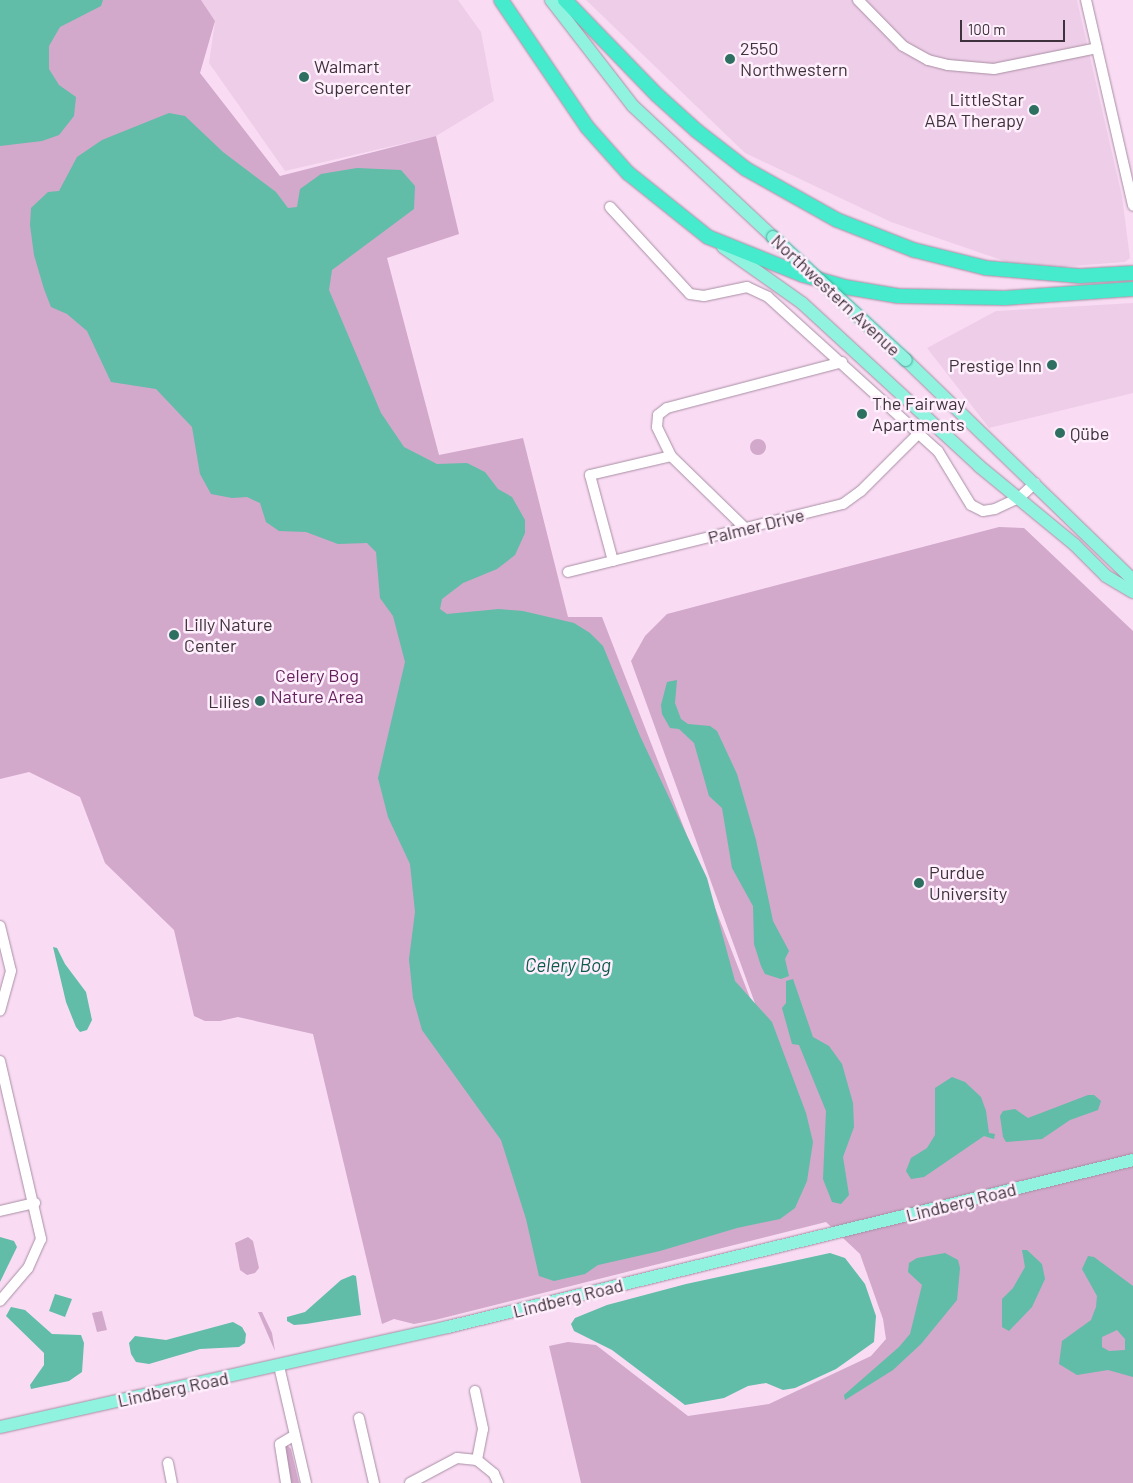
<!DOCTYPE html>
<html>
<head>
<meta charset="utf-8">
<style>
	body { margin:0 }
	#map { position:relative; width:1133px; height:1483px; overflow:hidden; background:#f9dcf4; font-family:Barlow,sans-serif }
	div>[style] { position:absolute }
	.built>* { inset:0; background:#eecde8 }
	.green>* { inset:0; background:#d2a8cb }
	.round { border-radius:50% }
	.water>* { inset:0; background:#61bca8 }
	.roads { filter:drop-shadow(0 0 1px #a88ea3) drop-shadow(0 0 1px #a88ea3) }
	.minor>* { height:10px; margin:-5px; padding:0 5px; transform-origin:5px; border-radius:5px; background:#fff }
	.major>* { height:12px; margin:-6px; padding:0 6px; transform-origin:6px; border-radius:6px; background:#8ff3e0 }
	.highway>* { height:14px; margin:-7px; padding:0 7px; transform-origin:7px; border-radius:7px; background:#45ebcc }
	.bridges { filter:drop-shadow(0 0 1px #43ab9a) drop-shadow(0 0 1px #43ab9a) }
	.major-bridge>* { height:12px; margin:-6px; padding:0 6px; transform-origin:6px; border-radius:6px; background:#8ff3e0 }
	.dots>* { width:14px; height:14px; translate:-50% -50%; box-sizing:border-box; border:2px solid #ffeefc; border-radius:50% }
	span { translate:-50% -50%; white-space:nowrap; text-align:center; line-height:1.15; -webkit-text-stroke:5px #ffeefc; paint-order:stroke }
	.poi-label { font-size:18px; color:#3e333c }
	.left { translate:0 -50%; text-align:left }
	.right { translate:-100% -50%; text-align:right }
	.street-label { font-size:18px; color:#3e333c }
	.park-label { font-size:18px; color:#62205c }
	.water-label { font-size:19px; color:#0d5a4d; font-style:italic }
	.scale { position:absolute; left:960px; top:20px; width:105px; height:22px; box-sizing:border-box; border:2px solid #3e333c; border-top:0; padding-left:6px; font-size:15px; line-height:18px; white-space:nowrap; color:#3e333c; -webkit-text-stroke:4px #ffeefc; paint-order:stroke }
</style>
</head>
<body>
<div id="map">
	<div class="built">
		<div style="clip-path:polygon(201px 0,458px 0,481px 32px,494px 101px,436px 136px,285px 171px,209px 63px,215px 21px)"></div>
		<div style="clip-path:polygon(586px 0,1077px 0,1122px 196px,1130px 258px,1125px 262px,1060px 267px,1007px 262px,891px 222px,745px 153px)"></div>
		<div style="clip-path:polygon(1133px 303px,1133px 393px,989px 428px,927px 348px,996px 311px)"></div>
	</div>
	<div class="green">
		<div style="clip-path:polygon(0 0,201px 0,215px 21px,200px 73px,280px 176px,436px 136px,459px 234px,387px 258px,439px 455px,523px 438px,568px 617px,602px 617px,794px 1111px,631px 661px,645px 636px,667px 614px,999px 527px,1024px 528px,1133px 631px,1133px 1483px,581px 1483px,549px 1346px,568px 1342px,596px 1345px,688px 1416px,769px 1404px,871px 1356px,886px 1339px,883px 1319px,860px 1254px,826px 1222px,435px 1320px,414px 1324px,394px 1319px,382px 1324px,313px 1034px,238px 1017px,220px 1021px,205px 1021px,194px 1016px,174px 930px,105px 863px,80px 797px,29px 772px,0 779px)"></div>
		<div class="round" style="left:750px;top:439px;width:16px;height:16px"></div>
		<div style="clip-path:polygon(248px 1237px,253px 1241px,259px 1268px,255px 1273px,247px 1275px,240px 1270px,235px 1243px)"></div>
		<div style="clip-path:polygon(102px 1311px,107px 1330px,97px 1332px,92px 1313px)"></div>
		<div style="clip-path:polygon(258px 1312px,262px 1312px,272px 1333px,275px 1351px)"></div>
		<div style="clip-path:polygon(287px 1445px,291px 1449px,299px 1483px,291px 1483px,284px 1447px)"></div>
	</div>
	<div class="water">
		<div style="clip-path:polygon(0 0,103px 0,101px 6px,60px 27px,49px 46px,49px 69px,59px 85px,76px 97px,74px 116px,59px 135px,42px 141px,0 146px)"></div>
		<div style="clip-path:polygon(169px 113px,185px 116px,223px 152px,276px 192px,288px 208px,297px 207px,300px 189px,321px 174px,357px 168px,401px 170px,415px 186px,414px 209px,332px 270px,329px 290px,381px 413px,404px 447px,437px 464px,467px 463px,485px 472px,498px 489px,512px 497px,525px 520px,525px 533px,515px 555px,497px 569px,463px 583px,442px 599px,440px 609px,447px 614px,499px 609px,523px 611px,574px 623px,590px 633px,603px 646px,640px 736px,707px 878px,735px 981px,772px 1022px,806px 1113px,813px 1142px,807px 1181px,795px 1208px,780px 1219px,737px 1228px,660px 1251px,598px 1265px,585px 1274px,554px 1281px,539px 1276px,526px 1219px,501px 1140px,422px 1030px,413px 998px,409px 959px,415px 912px,410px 864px,388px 817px,378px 778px,405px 662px,393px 616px,380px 598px,376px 552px,367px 543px,338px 544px,306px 532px,279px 531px,266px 522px,260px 503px,247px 497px,232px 498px,211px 494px,200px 474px,192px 427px,156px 389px,111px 382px,87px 331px,67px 314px,51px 307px,44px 289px,34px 255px,30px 225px,31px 208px,48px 192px,59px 191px,77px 157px,102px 140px)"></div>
		<div style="clip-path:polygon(677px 680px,675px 703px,681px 719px,688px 724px,710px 726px,717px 731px,737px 774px,756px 840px,773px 921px,789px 951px,785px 959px,789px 976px,781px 979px,765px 974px,761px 966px,754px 944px,753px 906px,732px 868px,722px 808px,709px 796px,694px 743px,679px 729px,670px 728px,662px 714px,661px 705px,667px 682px)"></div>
		<div style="clip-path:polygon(53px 947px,57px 948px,65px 964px,86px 992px,92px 1020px,87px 1030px,80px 1032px,76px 1027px,66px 1002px)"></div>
		<div style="clip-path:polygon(793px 979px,813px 1037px,829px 1046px,842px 1064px,853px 1103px,854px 1127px,843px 1157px,849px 1195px,841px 1204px,832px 1202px,823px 1179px,826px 1111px,799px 1045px,792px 1044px,782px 1008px,786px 1003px,786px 981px)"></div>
		<div style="clip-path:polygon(952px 1077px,965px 1082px,981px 1097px,986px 1111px,989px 1133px,995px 1134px,994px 1139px,984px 1136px,924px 1177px,911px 1179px,906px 1171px,911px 1158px,927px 1148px,935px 1135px,935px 1088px)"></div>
		<div style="clip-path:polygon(1088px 1095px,1094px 1095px,1101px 1101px,1098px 1110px,1070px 1120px,1042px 1139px,1006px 1142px,1003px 1137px,1000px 1116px,1003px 1111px,1015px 1109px,1028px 1118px)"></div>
		<div style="clip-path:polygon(0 1237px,14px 1241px,17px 1247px,0 1282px)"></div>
		<div style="clip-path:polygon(1022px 1250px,1027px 1250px,1042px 1264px,1045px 1279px,1032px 1307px,1009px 1331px,1002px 1327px,1002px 1299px,1013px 1288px,1025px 1267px)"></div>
		<div style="clip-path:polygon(830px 1253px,845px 1258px,865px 1284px,876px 1316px,874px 1342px,836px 1369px,795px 1388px,783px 1390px,766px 1383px,748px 1386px,724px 1398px,685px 1405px,612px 1350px,574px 1331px,571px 1324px,575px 1318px,607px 1305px,686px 1284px)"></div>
		<div style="clip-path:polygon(945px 1253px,958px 1260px,960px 1268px,957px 1300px,921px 1344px,893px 1370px,845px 1400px,844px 1395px,899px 1347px,910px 1334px,922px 1285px,908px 1272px,909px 1263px,917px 1258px)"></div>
		<div style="clip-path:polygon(evenodd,1088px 1256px,1094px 1257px,1133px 1286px,1133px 1377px,1108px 1370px,1077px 1375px,1059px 1364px,1062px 1341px,1091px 1320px,1096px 1307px,1097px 1296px,1082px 1269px,1088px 1256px,1117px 1330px,1125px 1339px,1125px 1350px,1109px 1351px,1102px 1347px,1102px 1337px,1117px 1330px)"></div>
		<div style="clip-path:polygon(353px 1275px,356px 1276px,361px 1315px,306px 1324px,294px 1325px,287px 1321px,287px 1317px,305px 1312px,341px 1280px)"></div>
		<div style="clip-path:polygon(55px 1294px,72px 1299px,65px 1317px,49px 1311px)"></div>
		<div style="clip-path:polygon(11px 1307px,25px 1310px,52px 1334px,81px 1335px,84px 1343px,82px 1372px,69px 1381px,31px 1389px,30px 1385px,44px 1365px,44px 1353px,6px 1316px)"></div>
		<div style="clip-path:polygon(233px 1322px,242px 1327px,246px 1334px,245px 1343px,239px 1347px,200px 1349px,149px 1364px,136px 1362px,131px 1354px,129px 1343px,135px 1336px,166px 1340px)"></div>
	</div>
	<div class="roads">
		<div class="minor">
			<div style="left:858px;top:0;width:64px;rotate:45.6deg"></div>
			<div style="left:903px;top:46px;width:29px;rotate:29deg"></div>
			<div style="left:928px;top:60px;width:21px;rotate:14deg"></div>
			<div style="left:948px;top:65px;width:46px;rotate:5deg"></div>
			<div style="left:994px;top:69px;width:105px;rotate:-11.5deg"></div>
			<div style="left:1086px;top:0;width:211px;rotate:77.1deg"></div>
			<div style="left:610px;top:207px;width:118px;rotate:47.4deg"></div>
			<div style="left:690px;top:294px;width:14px;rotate:8deg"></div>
			<div style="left:704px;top:296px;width:44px;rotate:-11.8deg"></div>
			<div style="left:747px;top:287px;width:23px;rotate:25deg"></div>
			<div style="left:768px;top:297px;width:229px;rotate:42.2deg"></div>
			<div style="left:938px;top:451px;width:63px;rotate:58.6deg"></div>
			<div style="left:971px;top:505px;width:13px;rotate:27deg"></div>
			<div style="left:983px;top:511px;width:12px;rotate:-9deg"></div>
			<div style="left:995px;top:509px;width:26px;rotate:-25deg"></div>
			<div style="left:1019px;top:498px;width:22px;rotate:-43deg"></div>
			<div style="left:671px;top:456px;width:32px;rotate:-116deg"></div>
			<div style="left:657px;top:427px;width:12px;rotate:-85deg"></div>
			<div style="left:658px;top:415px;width:11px;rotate:-38deg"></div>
			<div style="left:667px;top:408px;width:181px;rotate:-14.7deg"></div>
			<div style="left:613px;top:561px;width:89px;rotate:-105deg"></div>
			<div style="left:590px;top:475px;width:83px;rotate:-13.2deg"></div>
			<div style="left:671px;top:456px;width:103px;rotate:44.2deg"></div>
			<div style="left:568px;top:572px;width:283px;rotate:-13.9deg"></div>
			<div style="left:843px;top:504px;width:22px;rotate:-36deg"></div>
			<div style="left:861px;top:491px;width:82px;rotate:-45deg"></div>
			<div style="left:0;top:926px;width:46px;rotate:76.3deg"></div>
			<div style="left:11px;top:971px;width:41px;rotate:105.4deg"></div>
			<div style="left:0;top:1061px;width:183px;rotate:77deg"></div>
			<div style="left:41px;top:1239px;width:32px;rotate:114deg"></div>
			<div style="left:28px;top:1268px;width:43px;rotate:130.3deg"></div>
			<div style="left:0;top:1211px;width:36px;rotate:-13deg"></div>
			<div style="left:279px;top:1366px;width:120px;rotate:77deg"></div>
			<div style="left:475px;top:1391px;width:39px;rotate:78deg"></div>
			<div style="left:483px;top:1429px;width:32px;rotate:101deg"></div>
			<div style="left:359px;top:1418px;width:67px;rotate:77deg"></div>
			<div style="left:168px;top:1463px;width:20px;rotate:79deg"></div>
			<div style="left:286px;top:1483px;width:39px;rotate:-99deg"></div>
			<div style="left:280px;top:1444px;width:17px;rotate:-31deg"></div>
			<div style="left:410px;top:1483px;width:53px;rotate:-28deg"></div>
			<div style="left:457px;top:1458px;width:20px;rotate:6deg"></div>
			<div style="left:477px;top:1460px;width:22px;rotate:39deg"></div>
			<div style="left:494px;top:1474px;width:10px;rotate:66deg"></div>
		</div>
		<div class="major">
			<div style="left:551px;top:0;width:134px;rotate:52.3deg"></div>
			<div style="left:633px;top:106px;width:192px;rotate:43.1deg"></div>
			<div style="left:723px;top:247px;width:97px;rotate:35.3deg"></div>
			<div style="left:802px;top:303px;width:241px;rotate:42.6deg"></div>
			<div style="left:979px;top:466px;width:123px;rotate:39.4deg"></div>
			<div style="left:1074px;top:544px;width:45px;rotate:45deg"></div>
			<div style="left:1106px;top:576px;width:31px;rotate:31deg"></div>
			<div style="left:906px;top:360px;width:316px;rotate:44.1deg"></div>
			<div style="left:0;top:1427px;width:459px;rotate:-12.6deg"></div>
			<div style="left:448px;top:1327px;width:705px;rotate:-13.7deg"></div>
		</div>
		<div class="highway">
			<div style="left:501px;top:0;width:153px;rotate:55.9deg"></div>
			<div style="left:587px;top:127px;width:62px;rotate:48.3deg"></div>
			<div style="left:628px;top:173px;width:102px;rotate:38.7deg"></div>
			<div style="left:708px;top:237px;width:102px;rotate:21.8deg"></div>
			<div style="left:803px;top:275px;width:44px;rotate:15.9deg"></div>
			<div style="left:845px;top:287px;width:54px;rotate:9.6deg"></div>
			<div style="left:898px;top:296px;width:107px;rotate:1.1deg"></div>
			<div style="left:1005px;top:298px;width:128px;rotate:-4deg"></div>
			<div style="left:565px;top:0;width:132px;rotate:45.9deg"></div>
			<div style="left:657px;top:95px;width:54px;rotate:42deg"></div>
			<div style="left:697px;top:131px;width:62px;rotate:37.8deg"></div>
			<div style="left:746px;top:169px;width:104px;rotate:29.3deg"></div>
			<div style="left:837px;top:220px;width:83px;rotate:21.3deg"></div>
			<div style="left:914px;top:250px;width:74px;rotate:14deg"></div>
			<div style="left:986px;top:268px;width:94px;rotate:4.9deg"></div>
			<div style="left:1080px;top:276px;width:53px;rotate:-3.2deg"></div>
		</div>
	</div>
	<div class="bridges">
		<div class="major-bridge">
			<div style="left:773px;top:237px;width:181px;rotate:42.8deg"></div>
		</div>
	</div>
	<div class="dots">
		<div style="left:730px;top:59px;background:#2d7062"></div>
		<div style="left:304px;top:77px;background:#2d7062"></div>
		<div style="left:1034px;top:110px;background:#2d7062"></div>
		<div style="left:1052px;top:365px;background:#2d7062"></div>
		<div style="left:862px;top:414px;background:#2d7062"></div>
		<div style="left:1060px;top:433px;background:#2d7062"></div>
		<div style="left:174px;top:635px;background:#2d7062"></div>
		<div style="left:260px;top:701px;background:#2d7062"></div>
		<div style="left:919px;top:883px;background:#2d7062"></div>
	</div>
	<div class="poi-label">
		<span class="left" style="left:740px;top:59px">2550<br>Northwestern</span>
		<span class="left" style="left:314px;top:77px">Walmart<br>Supercenter</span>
		<span class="right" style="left:1024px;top:110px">LittleStar<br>ABA Therapy</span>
		<span class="right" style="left:1042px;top:365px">Prestige Inn</span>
		<span class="left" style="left:872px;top:414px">The Fairway<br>Apartments</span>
		<span class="left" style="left:1070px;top:433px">Qübe</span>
		<span class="left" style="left:184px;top:635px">Lilly Nature<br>Center</span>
		<span class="right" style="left:250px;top:701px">Lilies</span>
		<span class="left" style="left:929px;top:883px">Purdue<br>University</span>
	</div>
	<div class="street-label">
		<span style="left:836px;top:295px;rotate:43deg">Northwestern Avenue</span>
		<span style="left:756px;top:526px;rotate:-14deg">Palmer Drive</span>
		<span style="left:961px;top:1202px;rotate:-14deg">Lindberg Road</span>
		<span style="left:568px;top:1298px;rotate:-14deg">Lindberg Road</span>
		<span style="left:173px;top:1389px;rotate:-12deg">Lindberg Road</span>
	</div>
	<div class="park-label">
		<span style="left:317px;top:686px">Celery Bog<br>Nature Area</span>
	</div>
	<div class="water-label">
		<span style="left:568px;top:965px">Celery Bog</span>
	</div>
	<div class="scale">100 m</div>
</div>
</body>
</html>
